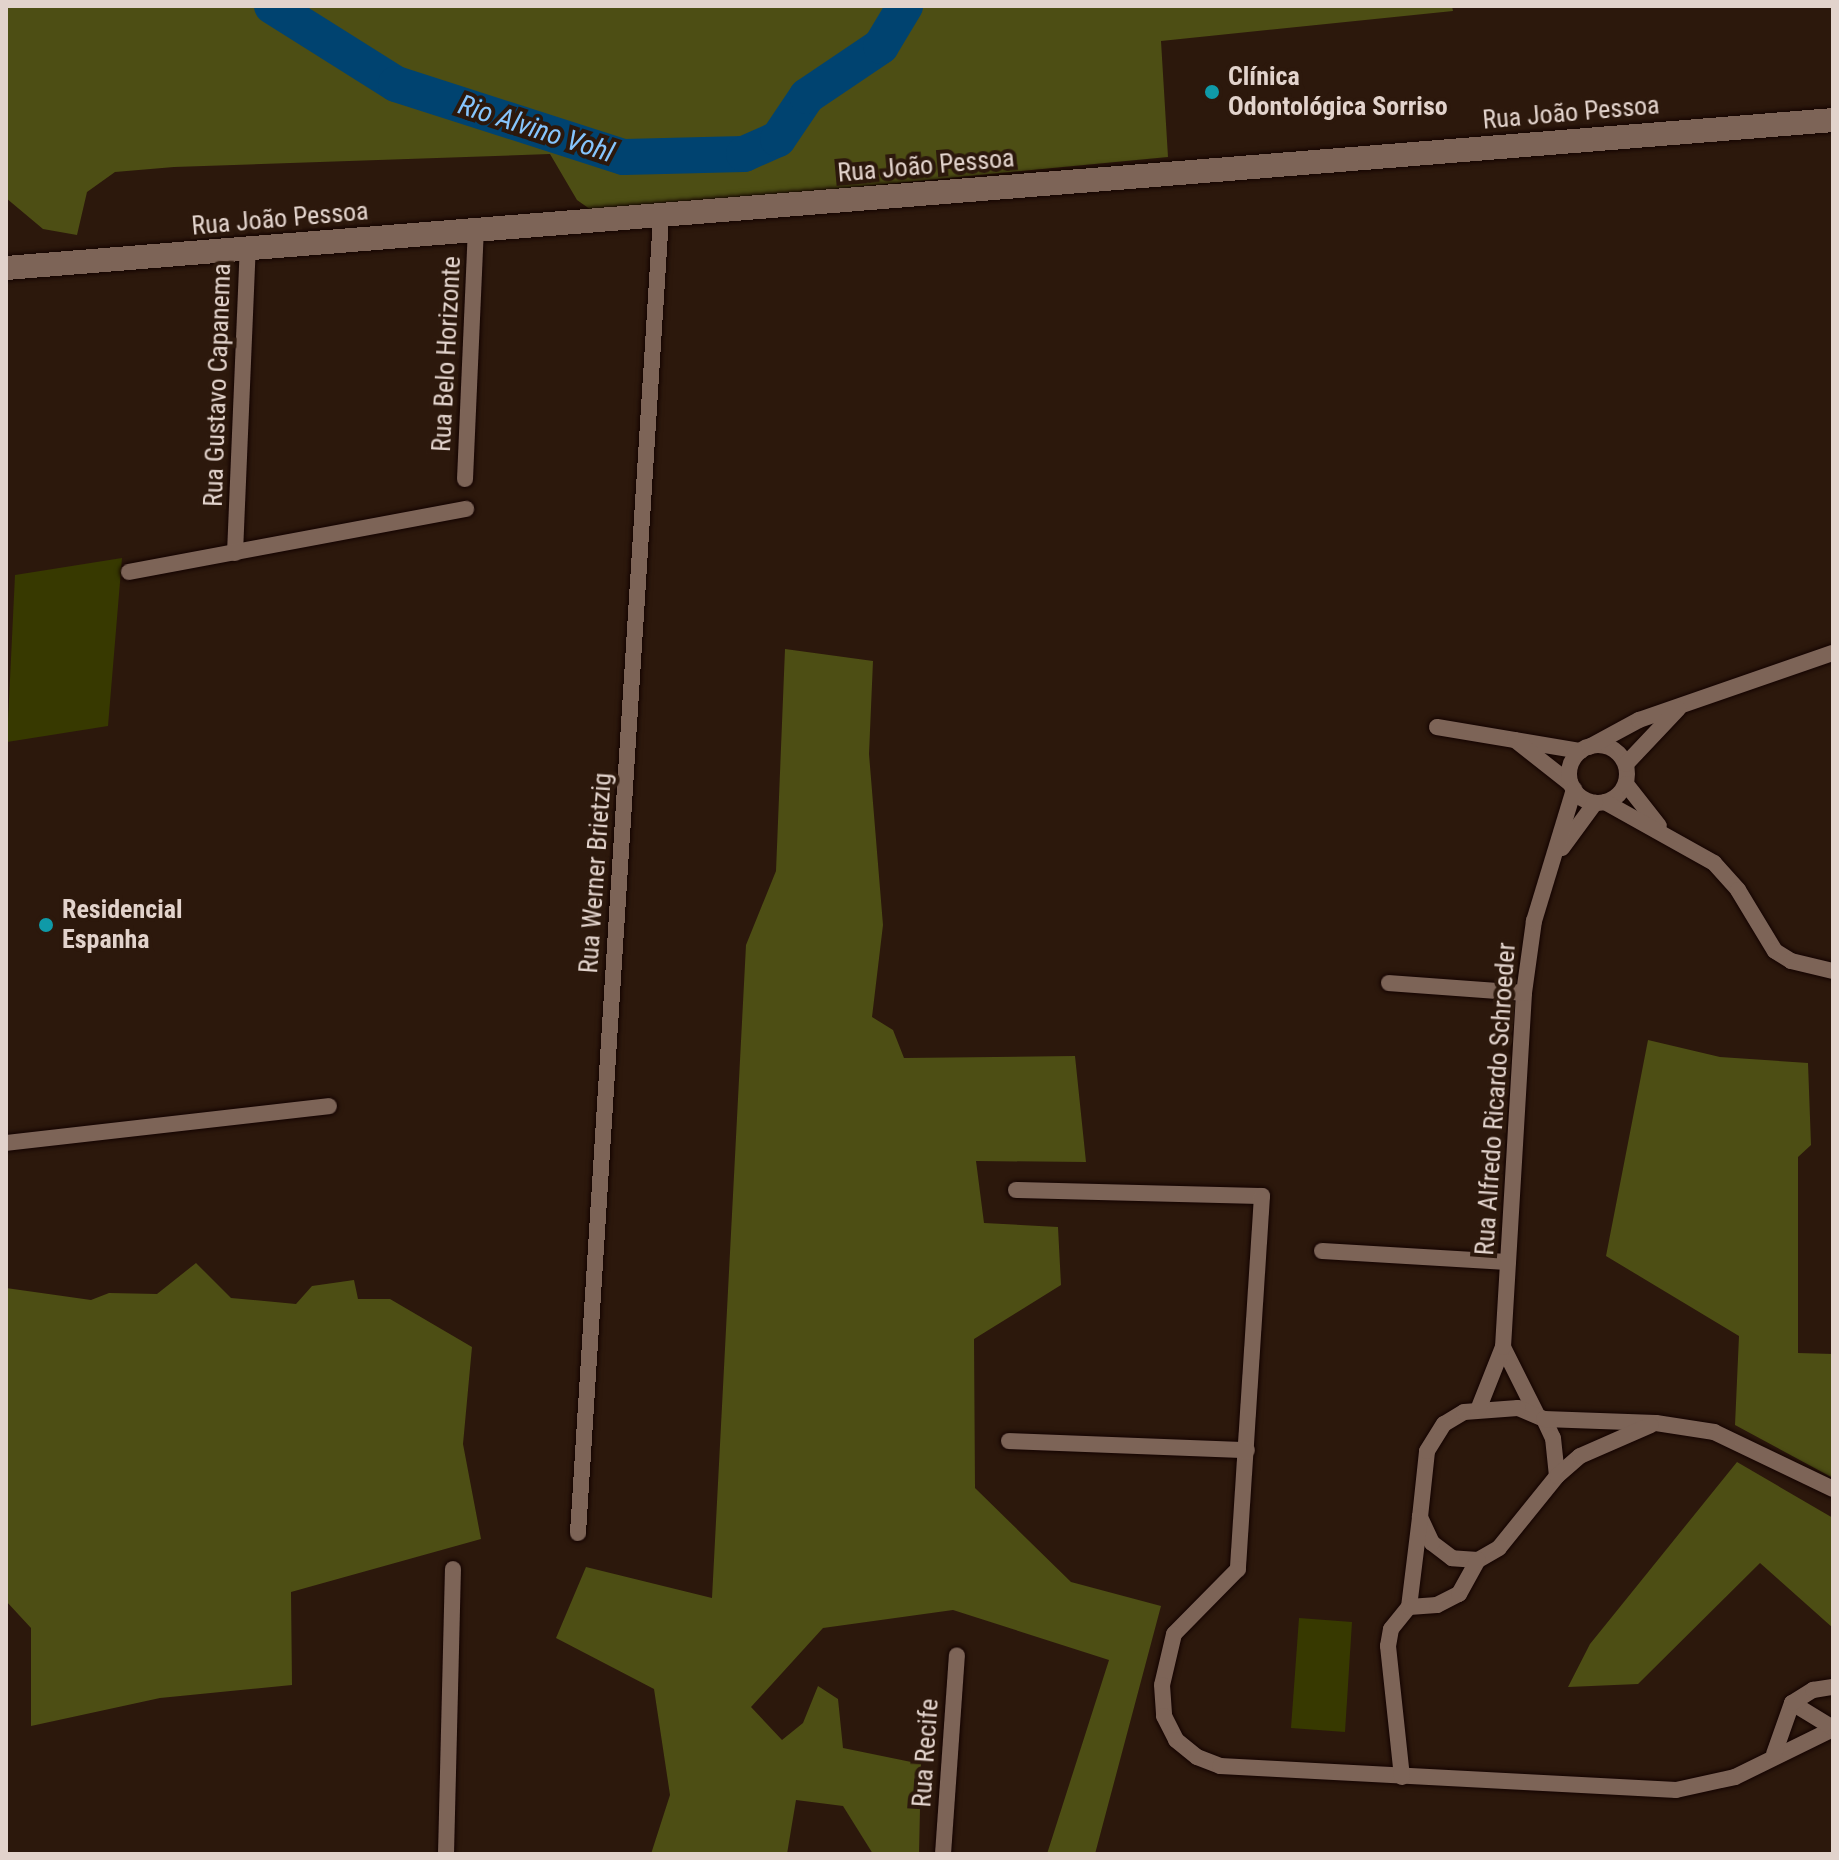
<!DOCTYPE html>
<html>
<head>
<meta charset="utf-8">
<style>
	body { margin:0 }
	#map { position:relative; width:1839px; height:1860px; overflow:hidden; background:#2c180c; font-family:"Roboto Condensed",sans-serif }
	div>[style] { position:absolute }
	.green>* { inset:0; background:#373900 }
	.forest>* { inset:0; background:#4d4e14 }
	.river>* { height:36px; margin:-18px; padding:0 18px; transform-origin:18px; border-radius:18px; background:#004370 }
	.roads { filter:drop-shadow(0 0 2px #130300) drop-shadow(0 0 2px #130300) }
	.street>* { height:16px; margin:-8px; padding:0 8px; transform-origin:8px; border-radius:8px; background:#7d6457 }
	.street>.ring { margin:-8px; padding:0; box-sizing:content-box; background:none; border:16px solid #7d6457; border-radius:50% }
	.secondary>* { height:24px; margin:-12px; padding:0 12px; transform-origin:12px; border-radius:12px; background:#7d6457 }
	.dots>* { width:22px; height:22px; translate:-50% -50%; box-sizing:border-box; border:4px solid #2c180c; border-radius:50% }
	span { translate:-50% -50%; white-space:nowrap; text-align:center; line-height:1.15; -webkit-text-stroke:8px #2c180c; paint-order:stroke }
	.poi-label { font-size:26px; color:#e2d3cc; font-weight:700 }
	.left { translate:0 -50%; text-align:left }
	.street-label { font-size:26px; color:#e2d3cc }
	.water-label { font-size:28px; color:#86c5fd; font-style:italic }
	.frame { position:absolute; inset:0; border:8px solid #e2d3cc; pointer-events:none }
</style>
</head>
<body>
<div id="map">
	<div class="green">
		<div style="clip-path:polygon(122px 558px,108px 726px,7px 742px,15px 575px)"></div>
		<div style="clip-path:polygon(1299px 1618px,1352px 1622px,1345px 1732px,1291px 1728px)"></div>
	</div>
	<div class="forest">
		<div style="clip-path:polygon(6px 6px,1452px 6px,1453px 11px,1161px 41px,1168px 157px,594px 212px,577px 200px,550px 154px,174px 167px,115px 172px,87px 192px,77px 235px,43px 229px,6px 198px)"></div>
		<div style="clip-path:polygon(785px 649px,873px 661px,869px 754px,883px 925px,872px 1017px,893px 1030px,904px 1058px,1075px 1056px,1086px 1162px,976px 1161px,984px 1223px,1058px 1227px,1061px 1285px,974px 1339px,975px 1488px,1071px 1582px,1161px 1606px,1095px 1854px,1047px 1854px,1109px 1660px,953px 1610px,823px 1628px,751px 1707px,782px 1740px,803px 1723px,818px 1686px,838px 1699px,843px 1748px,921px 1764px,919px 1854px,873px 1854px,843px 1806px,796px 1800px,787px 1854px,651px 1854px,670px 1795px,654px 1689px,556px 1638px,586px 1567px,712px 1598px,746px 945px,776px 871px)"></div>
		<div style="clip-path:polygon(1648px 1040px,1720px 1057px,1808px 1063px,1811px 1145px,1798px 1157px,1798px 1353px,1833px 1354px,1833px 1478px,1735px 1425px,1739px 1336px,1606px 1256px)"></div>
		<div style="clip-path:polygon(196px 1263px,231px 1298px,296px 1304px,312px 1286px,354px 1280px,358px 1299px,390px 1299px,472px 1347px,463px 1444px,481px 1539px,291px 1592px,292px 1685px,160px 1698px,31px 1726px,31px 1628px,6px 1601px,6px 1288px,91px 1300px,109px 1293px,157px 1294px)"></div>
		<div style="clip-path:polygon(1737px 1462px,1833px 1518px,1833px 1628px,1760px 1563px,1638px 1684px,1568px 1687px,1590px 1644px)"></div>
	</div>
	<div class="river">
		<div style="left:272px;top:6px;width:146px;rotate:32.2deg"></div>
		<div style="left:396px;top:84px;width:239px;rotate:17.8deg"></div>
		<div style="left:624px;top:157px;width:120px;rotate:-1.4deg"></div>
		<div style="left:744px;top:154px;width:37px;rotate:-24deg"></div>
		<div style="left:778px;top:139px;width:52px;rotate:-56deg"></div>
		<div style="left:807px;top:96px;width:89px;rotate:-34deg"></div>
		<div style="left:881px;top:46px;width:47px;rotate:-59deg"></div>
	</div>
	<div class="roads">
		<div class="street">
			<div style="left:465px;top:479px;width:248px;rotate:-87.5deg"></div>
			<div style="left:235px;top:553px;width:304px;rotate:-87.6deg"></div>
			<div style="left:129px;top:572px;width:343px;rotate:-10.6deg"></div>
			<div style="left:1437px;top:727px;width:146px;rotate:9.5deg"></div>
			<div style="left:1515px;top:740px;width:71px;rotate:38.2deg"></div>
			<div class="ring" style="left:1569px;top:745px;width:42px;height:42px"></div>
			<div style="left:1589px;top:747px;width:57px;rotate:-28.4deg"></div>
			<div style="left:1639px;top:720px;width:205px;rotate:-19.1deg"></div>
			<div style="left:1626px;top:764px;width:76px;rotate:-46.6deg"></div>
			<div style="left:1626px;top:784px;width:53px;rotate:51.8deg"></div>
			<div style="left:1605px;top:802px;width:125px;rotate:29.2deg"></div>
			<div style="left:1714px;top:863px;width:36px;rotate:48deg"></div>
			<div style="left:1738px;top:890px;width:71px;rotate:58.8deg"></div>
			<div style="left:1775px;top:951px;width:19px;rotate:32deg"></div>
			<div style="left:1791px;top:961px;width:43px;rotate:13.4deg"></div>
			<div style="left:1562px;top:848px;width:56px;rotate:-53.7deg"></div>
			<div style="left:1389px;top:983px;width:135px;rotate:4.2deg"></div>
			<div style="left:6px;top:1143px;width:325px;rotate:-6.5deg"></div>
			<div style="left:1016px;top:1190px;width:246px;rotate:1.4deg"></div>
			<div style="left:1262px;top:1196px;width:374px;rotate:93.7deg"></div>
			<div style="left:1238px;top:1569px;width:91px;rotate:134.6deg"></div>
			<div style="left:1174px;top:1634px;width:52px;rotate:103.2deg"></div>
			<div style="left:1162px;top:1685px;width:31px;rotate:86deg"></div>
			<div style="left:1164px;top:1716px;width:27px;rotate:63deg"></div>
			<div style="left:1176px;top:1740px;width:27px;rotate:39deg"></div>
			<div style="left:1197px;top:1757px;width:25px;rotate:21deg"></div>
			<div style="left:1220px;top:1766px;width:457px;rotate:3deg"></div>
			<div style="left:1676px;top:1790px;width:60px;rotate:-12.4deg"></div>
			<div style="left:1735px;top:1777px;width:109px;rotate:-26.1deg"></div>
			<div style="left:1322px;top:1251px;width:186px;rotate:3.4deg"></div>
			<div style="left:1503px;top:1347px;width:74px;rotate:63.4deg"></div>
			<div style="left:1518px;top:1408px;width:28px;rotate:23deg"></div>
			<div style="left:1544px;top:1419px;width:21px;rotate:65deg"></div>
			<div style="left:1553px;top:1438px;width:38px;rotate:84deg"></div>
			<div style="left:1557px;top:1476px;width:92px;rotate:128.9deg"></div>
			<div style="left:1499px;top:1548px;width:24px;rotate:150deg"></div>
			<div style="left:1478px;top:1560px;width:26px;rotate:-176deg"></div>
			<div style="left:1452px;top:1558px;width:25px;rotate:-143deg"></div>
			<div style="left:1432px;top:1543px;width:29px;rotate:-115deg"></div>
			<div style="left:1420px;top:1517px;width:66px;rotate:-83.9deg"></div>
			<div style="left:1427px;top:1451px;width:32px;rotate:-58deg"></div>
			<div style="left:1444px;top:1424px;width:23px;rotate:-31deg"></div>
			<div style="left:1464px;top:1412px;width:54px;rotate:-4.2deg"></div>
			<div style="left:1478px;top:1410px;width:68px;rotate:-68.4deg"></div>
			<div style="left:1503px;top:1347px;width:355px;rotate:-86.6deg"></div>
			<div style="left:1524px;top:993px;width:73px;rotate:-82.1deg"></div>
			<div style="left:1534px;top:921px;width:138px;rotate:-73.1deg"></div>
			<div style="left:1544px;top:1419px;width:112px;rotate:2deg"></div>
			<div style="left:1656px;top:1423px;width:59px;rotate:8.8deg"></div>
			<div style="left:1714px;top:1432px;width:132px;rotate:25.6deg"></div>
			<div style="left:1009px;top:1441px;width:238px;rotate:2.2deg"></div>
			<div style="left:1557px;top:1476px;width:30px;rotate:-41deg"></div>
			<div style="left:1580px;top:1456px;width:77px;rotate:-23.6deg"></div>
			<div style="left:578px;top:1533px;width:1320px;rotate:-86.39deg"></div>
			<div style="left:1409px;top:1607px;width:91px;rotate:-83deg"></div>
			<div style="left:1792px;top:1703px;width:48px;rotate:31.4deg"></div>
			<div style="left:1774px;top:1754px;width:54px;rotate:-70.6deg"></div>
			<div style="left:1792px;top:1703px;width:25px;rotate:-32deg"></div>
			<div style="left:1813px;top:1690px;width:20px;rotate:-9deg"></div>
			<div style="left:1402px;top:1777px;width:132px;rotate:-96.1deg"></div>
			<div style="left:1388px;top:1646px;width:17px;rotate:-80deg"></div>
			<div style="left:1391px;top:1629px;width:28px;rotate:-51deg"></div>
			<div style="left:1409px;top:1607px;width:28px;rotate:-4deg"></div>
			<div style="left:1437px;top:1605px;width:25px;rotate:-27deg"></div>
			<div style="left:1459px;top:1594px;width:39px;rotate:-61deg"></div>
			<div style="left:446px;top:1854px;width:285px;rotate:-88.6deg"></div>
			<div style="left:943px;top:1854px;width:199px;rotate:-86deg"></div>
		</div>
		<div class="secondary">
			<div style="left:6px;top:268px;width:1833px;rotate:-4.63deg"></div>
		</div>
	</div>
	<div class="dots">
		<div style="left:1212px;top:92px;background:#0f9aa8"></div>
		<div style="left:46px;top:925px;background:#0f9aa8"></div>
	</div>
	<div class="poi-label">
		<span class="left" style="left:1228px;top:92px">Clínica<br>Odontológica Sorriso</span>
		<span class="left" style="left:62px;top:925px">Residencial<br>Espanha</span>
	</div>
	<div class="street-label">
		<span style="left:1571px;top:113px;rotate:-5deg">Rua João Pessoa</span>
		<span style="left:926px;top:166px;rotate:-5deg">Rua João Pessoa</span>
		<span style="left:280px;top:219px;rotate:-5deg">Rua João Pessoa</span>
		<span style="left:447px;top:354px;rotate:-87deg">Rua Belo Horizonte</span>
		<span style="left:218px;top:385px;rotate:-88deg">Rua Gustavo Capanema</span>
		<span style="left:596px;top:873px;rotate:-86deg">Rua Werner Brietzig</span>
		<span style="left:1496px;top:1099px;rotate:-86deg">Rua Alfredo Ricardo Schroeder</span>
		<span style="left:926px;top:1753px;rotate:-86deg">Rua Recife</span>
	</div>
	<div class="water-label">
		<span style="left:536px;top:129px;rotate:18deg">Rio Alvino Vohl</span>
	</div>
	<div class="frame"></div>
</div>
</body>
</html>
